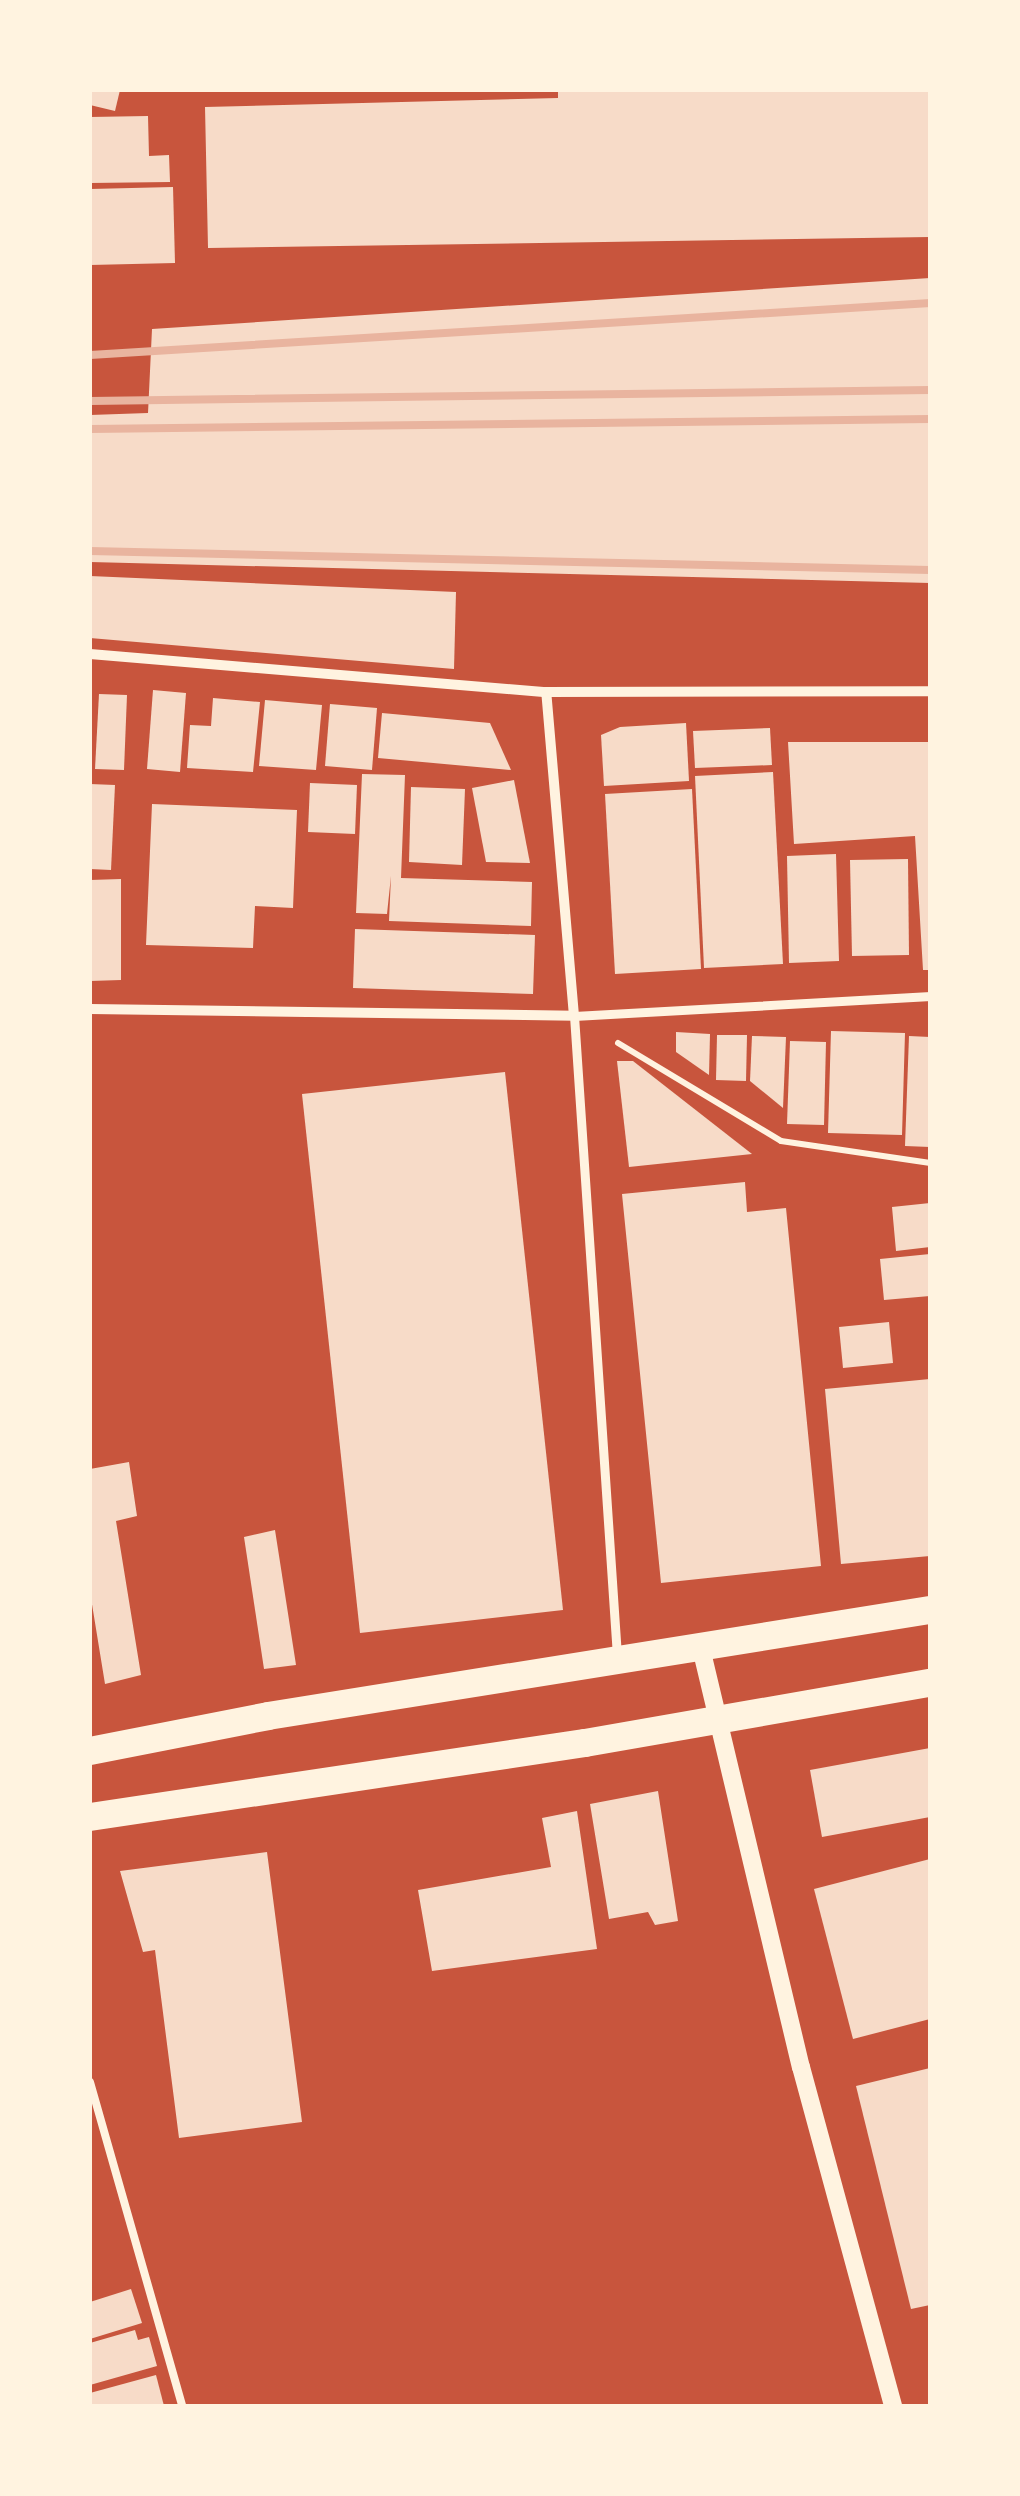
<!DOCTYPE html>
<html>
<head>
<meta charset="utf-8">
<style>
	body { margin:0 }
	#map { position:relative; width:1020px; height:2496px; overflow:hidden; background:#c8553d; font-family:"Archivo Narrow",sans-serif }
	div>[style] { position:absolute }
	.building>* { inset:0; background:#f7dbc8 }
	.path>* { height:6px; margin:-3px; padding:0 3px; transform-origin:3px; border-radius:3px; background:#fff3e0 }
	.service>* { height:8px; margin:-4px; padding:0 4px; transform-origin:4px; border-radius:4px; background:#fff3e0 }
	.pedestrian>* { height:9px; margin:-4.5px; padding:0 4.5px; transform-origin:4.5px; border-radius:4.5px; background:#fff3e0 }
	.minor>* { height:10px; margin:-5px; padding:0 5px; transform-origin:5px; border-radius:5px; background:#fff3e0 }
	.tertiary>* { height:18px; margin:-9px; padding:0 9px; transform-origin:9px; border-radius:9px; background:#fff3e0 }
	.trunk>* { height:28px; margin:-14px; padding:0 14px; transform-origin:14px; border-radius:14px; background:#fff3e0 }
	.rail>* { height:8px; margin:-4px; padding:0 4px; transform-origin:4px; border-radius:4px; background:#e9b49f }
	span { translate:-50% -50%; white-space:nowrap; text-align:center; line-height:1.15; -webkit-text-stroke:10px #fff3e0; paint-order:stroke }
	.frame { position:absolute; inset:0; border:92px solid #fff3e0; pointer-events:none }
</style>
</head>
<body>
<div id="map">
	<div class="building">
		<div style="clip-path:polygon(90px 90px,120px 90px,115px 111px,90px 105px)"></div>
		<div style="clip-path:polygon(558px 90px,930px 90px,930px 237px,208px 248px,205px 107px,558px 98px)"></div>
		<div style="clip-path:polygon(148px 116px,149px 156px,169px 155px,170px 182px,90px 183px,90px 117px)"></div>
		<div style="clip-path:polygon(173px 187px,175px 263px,90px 265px,90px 189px)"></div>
		<div style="clip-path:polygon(930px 278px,930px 583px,90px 562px,90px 415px,148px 413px,152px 329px)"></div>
		<div style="clip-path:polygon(90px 576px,456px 592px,454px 669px,90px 638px)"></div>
		<div style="clip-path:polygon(153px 690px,186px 693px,180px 772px,147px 769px)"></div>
		<div style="clip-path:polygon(99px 694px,127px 695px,124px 770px,95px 769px)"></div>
		<div style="clip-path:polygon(213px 698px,260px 702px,253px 772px,187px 768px,190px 725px,211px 726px)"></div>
		<div style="clip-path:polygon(265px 700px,322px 705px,316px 770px,259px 766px)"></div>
		<div style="clip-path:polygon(330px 704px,377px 708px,372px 770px,325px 766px)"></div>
		<div style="clip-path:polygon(382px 713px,490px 723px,511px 770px,378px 758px)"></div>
		<div style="clip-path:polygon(686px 723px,689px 781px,604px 786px,601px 735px,620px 727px)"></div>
		<div style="clip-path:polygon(770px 728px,772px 765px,695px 768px,693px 731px)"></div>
		<div style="clip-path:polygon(788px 742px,930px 742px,930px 970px,923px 970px,915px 836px,794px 844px)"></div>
		<div style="clip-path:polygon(773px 772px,783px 964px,704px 968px,695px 776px)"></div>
		<div style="clip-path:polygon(362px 774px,405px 775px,401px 878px,532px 882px,531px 926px,389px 921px,391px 876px,387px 914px,356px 913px)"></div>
		<div style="clip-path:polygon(514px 780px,530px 863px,486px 862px,472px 788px)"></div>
		<div style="clip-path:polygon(310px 783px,357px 785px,355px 834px,308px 832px)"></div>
		<div style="clip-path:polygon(90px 784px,115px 785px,111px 870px,90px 869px)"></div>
		<div style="clip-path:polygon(411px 787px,465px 789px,462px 865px,409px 862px)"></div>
		<div style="clip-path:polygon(692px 789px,701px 969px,615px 974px,605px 794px)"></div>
		<div style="clip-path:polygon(152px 804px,297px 810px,293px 908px,255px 906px,253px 948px,146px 945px)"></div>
		<div style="clip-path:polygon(836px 854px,839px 961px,789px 963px,787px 856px)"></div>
		<div style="clip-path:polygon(908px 859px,909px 955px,852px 956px,850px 860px)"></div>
		<div style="clip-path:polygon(121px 879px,121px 980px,90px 981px,90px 880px)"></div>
		<div style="clip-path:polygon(355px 929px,535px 935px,533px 994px,353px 988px)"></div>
		<div style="clip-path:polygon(831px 1031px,905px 1033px,902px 1135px,828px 1133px)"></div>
		<div style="clip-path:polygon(676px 1032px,710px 1034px,709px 1075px,676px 1052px)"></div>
		<div style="clip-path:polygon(717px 1035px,747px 1035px,746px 1081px,716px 1080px)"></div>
		<div style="clip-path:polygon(752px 1036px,786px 1037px,783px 1108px,750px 1081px)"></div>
		<div style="clip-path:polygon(909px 1036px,930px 1037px,930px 1147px,905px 1146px)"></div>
		<div style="clip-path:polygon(790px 1041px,826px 1042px,824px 1125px,787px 1124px)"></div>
		<div style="clip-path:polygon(617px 1061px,633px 1061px,752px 1154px,629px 1167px)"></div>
		<div style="clip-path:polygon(505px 1072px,563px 1610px,360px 1633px,302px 1094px)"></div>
		<div style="clip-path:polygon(745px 1182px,747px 1212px,786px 1208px,821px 1566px,661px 1583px,622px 1194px)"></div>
		<div style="clip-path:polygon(930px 1203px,930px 1247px,896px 1251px,892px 1207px)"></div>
		<div style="clip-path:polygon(930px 1254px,930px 1296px,884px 1300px,880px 1259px)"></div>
		<div style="clip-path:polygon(889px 1322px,893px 1363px,843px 1368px,839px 1327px)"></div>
		<div style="clip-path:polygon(930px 1379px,930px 1556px,841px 1564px,825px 1389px)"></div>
		<div style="clip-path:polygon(129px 1462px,137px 1516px,116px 1521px,141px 1675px,105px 1684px,90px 1592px,90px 1469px)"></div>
		<div style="clip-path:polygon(275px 1530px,296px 1665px,264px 1669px,244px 1537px)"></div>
		<div style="clip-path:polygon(930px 1748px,930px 1817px,822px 1837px,810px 1770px)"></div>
		<div style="clip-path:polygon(658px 1791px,678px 1921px,655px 1925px,648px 1912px,609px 1919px,590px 1804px)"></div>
		<div style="clip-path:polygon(577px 1811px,597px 1949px,432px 1971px,418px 1890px,551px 1867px,542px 1818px)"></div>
		<div style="clip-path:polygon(267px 1852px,302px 2122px,179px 2138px,155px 1950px,143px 1952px,120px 1871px)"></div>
		<div style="clip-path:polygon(930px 1859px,930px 2019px,853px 2039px,814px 1889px)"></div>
		<div style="clip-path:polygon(930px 2068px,930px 2305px,911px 2309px,856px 2086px)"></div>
		<div style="clip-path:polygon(131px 2289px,142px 2323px,90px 2339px,90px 2302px)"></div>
		<div style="clip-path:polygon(135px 2330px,138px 2340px,149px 2337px,157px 2366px,90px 2385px,90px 2343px)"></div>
		<div style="clip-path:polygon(156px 2375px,164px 2406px,90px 2406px,90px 2393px)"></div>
	</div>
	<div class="path">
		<div style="left:618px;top:1043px;width:190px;rotate:31deg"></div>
		<div style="left:781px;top:1141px;width:151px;rotate:8.4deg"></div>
	</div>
	<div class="service">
		<div style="left:90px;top:2082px;width:337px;rotate:74.1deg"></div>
	</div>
	<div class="pedestrian">
		<div style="left:617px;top:1656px;width:641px;rotate:-93.84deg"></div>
		<div style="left:574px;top:1016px;width:357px;rotate:-3.2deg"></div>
	</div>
	<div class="minor">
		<div style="left:90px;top:654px;width:458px;rotate:4.8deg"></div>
		<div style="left:546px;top:692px;width:384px;rotate:-0.1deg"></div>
		<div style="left:90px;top:1009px;width:484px;rotate:0.8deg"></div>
		<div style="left:574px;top:1016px;width:325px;rotate:-94.9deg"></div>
	</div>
	<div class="tertiary">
		<div style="left:701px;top:1648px;width:431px;rotate:76.6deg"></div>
		<div style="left:801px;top:2067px;width:351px;rotate:74.8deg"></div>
	</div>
	<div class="trunk">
		<div style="left:90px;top:1751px;width:181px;rotate:-11.1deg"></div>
		<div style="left:268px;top:1716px;width:670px;rotate:-9.1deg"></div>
		<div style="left:90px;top:1817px;width:501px;rotate:-8.5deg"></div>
		<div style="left:585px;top:1743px;width:350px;rotate:-9.9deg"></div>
	</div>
	<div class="rail">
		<div style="left:90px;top:355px;width:842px;rotate:-3.54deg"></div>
		<div style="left:90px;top:401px;width:840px;rotate:-0.75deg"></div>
		<div style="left:90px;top:429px;width:840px;rotate:-0.68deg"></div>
		<div style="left:90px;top:551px;width:840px;rotate:1.3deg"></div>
	</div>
	<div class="frame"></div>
</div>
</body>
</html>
